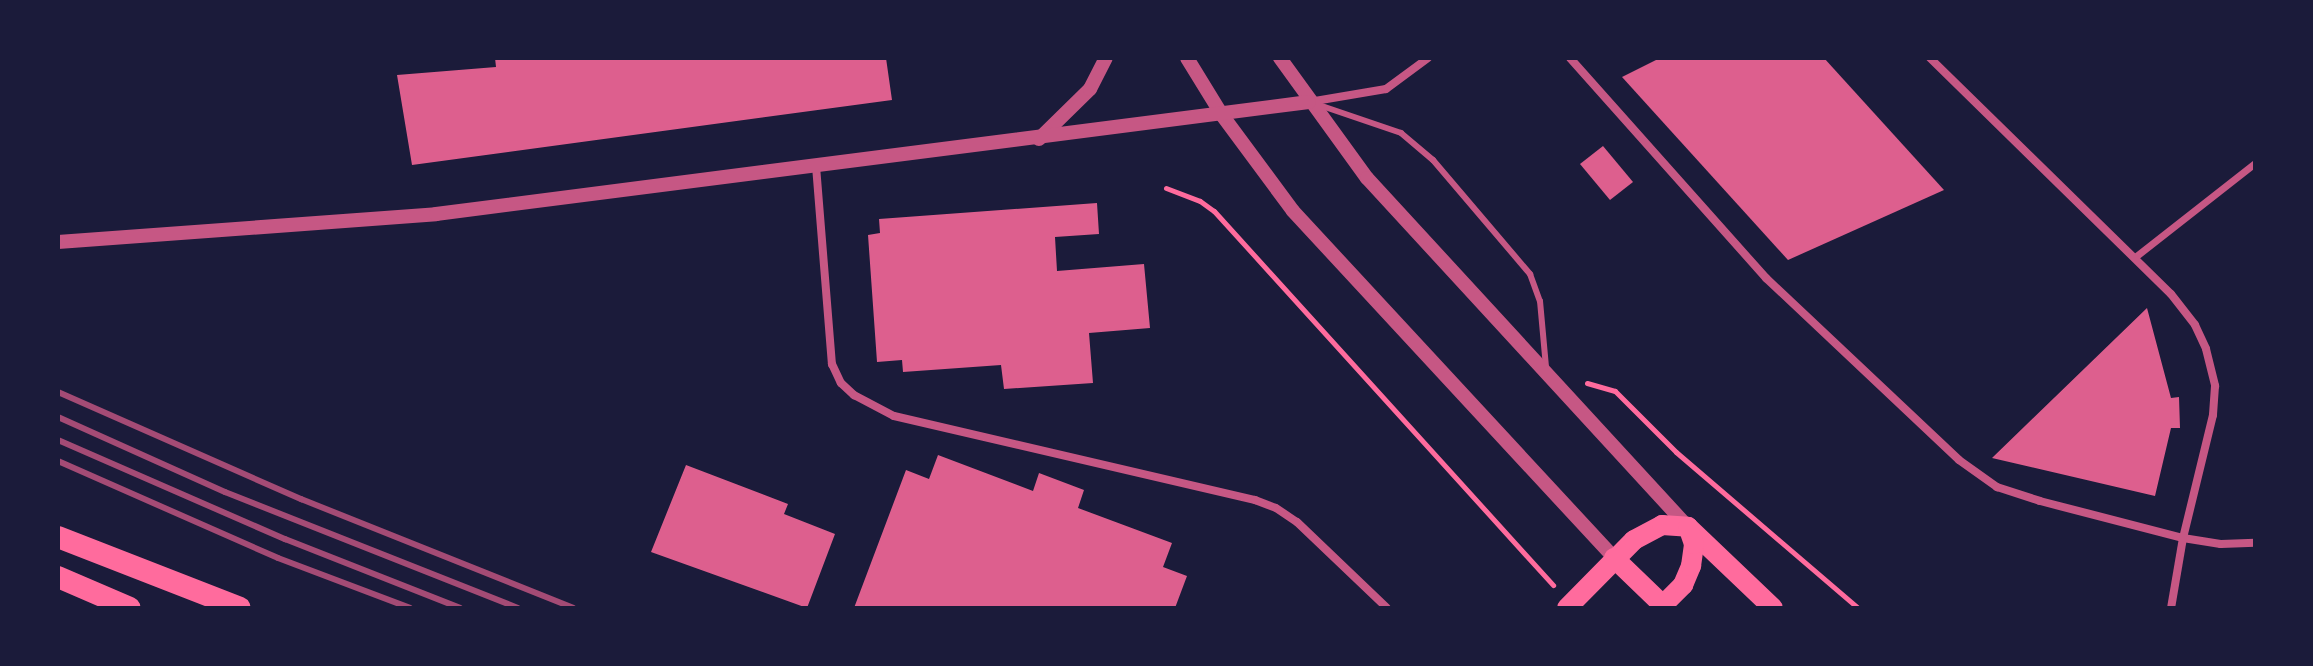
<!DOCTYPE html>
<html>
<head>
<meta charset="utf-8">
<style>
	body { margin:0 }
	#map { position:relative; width:2313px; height:666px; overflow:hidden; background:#1b1b3a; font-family:Ubuntu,sans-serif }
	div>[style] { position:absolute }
	.building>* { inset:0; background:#dd5f8e }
	.path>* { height:5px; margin:-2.5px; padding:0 2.5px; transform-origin:2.5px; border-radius:2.5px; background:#ff6b9d }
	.service>* { height:6px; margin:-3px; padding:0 3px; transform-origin:3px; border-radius:3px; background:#c65784 }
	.pedestrian>* { height:7px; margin:-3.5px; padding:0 3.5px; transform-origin:3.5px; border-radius:3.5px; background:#c65784 }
	.minor>* { height:8px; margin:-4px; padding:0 4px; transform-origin:4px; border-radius:4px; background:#c65784 }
	.tertiary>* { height:14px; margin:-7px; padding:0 7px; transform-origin:7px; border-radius:7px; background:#c65784 }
	.primary>* { height:20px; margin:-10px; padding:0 10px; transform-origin:10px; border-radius:10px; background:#ff6b9d }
	.trunk>* { height:22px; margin:-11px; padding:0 11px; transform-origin:11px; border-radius:11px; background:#ff6b9d }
	.rail>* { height:6px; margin:-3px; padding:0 3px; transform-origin:3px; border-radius:3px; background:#a44b75 }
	span { translate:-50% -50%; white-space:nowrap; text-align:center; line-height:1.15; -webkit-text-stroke:8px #1b1b3a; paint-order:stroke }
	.frame { position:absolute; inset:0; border:60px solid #1b1b3a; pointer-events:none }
</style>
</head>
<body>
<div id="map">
	<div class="building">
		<div style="clip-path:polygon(495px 58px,886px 58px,892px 100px,412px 165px,397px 75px,496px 67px)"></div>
		<div style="clip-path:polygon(1660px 58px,1824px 58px,1944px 190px,1788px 260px,1622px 77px)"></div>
		<div style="clip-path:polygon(1603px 146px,1633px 182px,1610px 200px,1580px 164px)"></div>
		<div style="clip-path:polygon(1097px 203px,1099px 234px,1055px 237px,1057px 271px,1144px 264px,1150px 328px,1089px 333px,1093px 383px,1004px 389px,1001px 365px,903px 372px,902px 360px,877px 362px,868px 235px,880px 233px,879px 219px)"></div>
		<div style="clip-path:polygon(2147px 308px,2171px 398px,2179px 397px,2180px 428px,2171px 428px,2155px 496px,1992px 458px)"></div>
		<div style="clip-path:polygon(938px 455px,1033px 491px,1039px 473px,1084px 490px,1078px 508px,1172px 543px,1163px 567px,1187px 576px,1175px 608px,854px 608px,906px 470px,929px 479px)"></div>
		<div style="clip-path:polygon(686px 465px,788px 504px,784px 514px,835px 534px,807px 608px,651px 552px)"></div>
	</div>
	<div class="path">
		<div style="left:1166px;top:188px;width:36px;rotate:21deg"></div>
		<div style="left:1200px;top:201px;width:17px;rotate:36deg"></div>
		<div style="left:1214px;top:211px;width:505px;rotate:47.81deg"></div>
		<div style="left:1587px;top:383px;width:29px;rotate:16deg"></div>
		<div style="left:1615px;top:391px;width:86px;rotate:45deg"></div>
		<div style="left:1676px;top:452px;width:240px;rotate:40.6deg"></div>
	</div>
	<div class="service">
		<div style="left:1316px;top:104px;width:90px;rotate:18.8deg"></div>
		<div style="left:1401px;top:133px;width:42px;rotate:40.2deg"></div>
		<div style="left:1433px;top:160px;width:150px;rotate:49.6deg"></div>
		<div style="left:1530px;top:274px;width:29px;rotate:70deg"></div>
		<div style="left:1540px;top:301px;width:66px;rotate:84.8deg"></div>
	</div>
	<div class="pedestrian">
		<div style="left:2135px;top:257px;width:152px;rotate:-38.1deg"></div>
	</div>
	<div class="minor">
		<div style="left:1570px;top:58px;width:295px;rotate:48.3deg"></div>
		<div style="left:1766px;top:278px;width:265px;rotate:43.3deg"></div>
		<div style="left:1959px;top:460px;width:47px;rotate:35.4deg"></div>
		<div style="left:1997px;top:487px;width:45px;rotate:18deg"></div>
		<div style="left:2040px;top:501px;width:148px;rotate:14.5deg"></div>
		<div style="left:2183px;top:538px;width:38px;rotate:9deg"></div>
		<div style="left:2221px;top:544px;width:34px;rotate:-2deg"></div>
		<div style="left:1930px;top:58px;width:337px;rotate:44.4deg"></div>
		<div style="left:2171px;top:294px;width:39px;rotate:52deg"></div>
		<div style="left:2195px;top:325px;width:26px;rotate:65deg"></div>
		<div style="left:2206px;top:349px;width:38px;rotate:76deg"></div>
		<div style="left:2215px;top:386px;width:29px;rotate:94deg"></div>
		<div style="left:2213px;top:415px;width:127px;rotate:103.7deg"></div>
		<div style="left:2183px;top:538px;width:71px;rotate:99.7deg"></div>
		<div style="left:1309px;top:102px;width:78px;rotate:-9.6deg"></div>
		<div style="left:1386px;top:89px;width:52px;rotate:-36.4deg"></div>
		<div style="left:816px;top:166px;width:199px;rotate:85.4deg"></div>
		<div style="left:832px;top:364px;width:21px;rotate:65deg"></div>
		<div style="left:841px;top:383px;width:18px;rotate:43deg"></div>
		<div style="left:854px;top:395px;width:45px;rotate:27.7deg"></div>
		<div style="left:894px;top:416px;width:371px;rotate:13.1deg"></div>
		<div style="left:1255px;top:500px;width:22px;rotate:21deg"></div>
		<div style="left:1276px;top:508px;width:25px;rotate:34deg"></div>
		<div style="left:1297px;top:522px;width:124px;rotate:43.7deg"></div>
	</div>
	<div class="tertiary">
		<div style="left:1187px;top:58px;width:67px;rotate:58.4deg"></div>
		<div style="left:1222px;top:115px;width:119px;rotate:53.5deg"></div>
		<div style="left:1293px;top:211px;width:473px;rotate:47.2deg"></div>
		<div style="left:1280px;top:58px;width:148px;rotate:54.1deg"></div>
		<div style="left:1367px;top:178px;width:474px;rotate:47.4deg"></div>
		<div style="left:1039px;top:139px;width:71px;rotate:-44.4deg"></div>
		<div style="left:1090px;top:89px;width:35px;rotate:-63deg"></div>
		<div style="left:58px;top:242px;width:379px;rotate:-4.2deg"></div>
		<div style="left:436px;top:214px;width:880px;rotate:-7.31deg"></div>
	</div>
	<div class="primary">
		<div style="left:1688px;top:527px;width:117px;rotate:43.6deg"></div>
		<div style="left:1614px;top:558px;width:72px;rotate:43.9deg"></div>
		<div style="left:1567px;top:608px;width:95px;rotate:-45.4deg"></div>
		<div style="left:1634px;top:540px;width:32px;rotate:-28deg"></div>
		<div style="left:1662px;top:525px;width:26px;rotate:4deg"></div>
		<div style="left:1660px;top:608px;width:33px;rotate:-45deg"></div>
		<div style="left:1683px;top:585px;width:21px;rotate:-67deg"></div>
		<div style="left:1691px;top:566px;width:22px;rotate:-82deg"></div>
		<div style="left:1694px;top:544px;width:18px;rotate:-109deg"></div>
	</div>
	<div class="trunk">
		<div style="left:58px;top:537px;width:195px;rotate:21.3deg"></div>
		<div style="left:58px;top:577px;width:78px;rotate:23.3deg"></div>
	</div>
	<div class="rail">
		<div style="left:58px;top:392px;width:266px;rotate:23.8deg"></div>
		<div style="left:301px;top:499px;width:293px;rotate:21.8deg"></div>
		<div style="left:58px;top:417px;width:183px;rotate:24.2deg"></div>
		<div style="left:225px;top:492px;width:315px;rotate:21.6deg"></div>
		<div style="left:58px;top:440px;width:248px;rotate:23.6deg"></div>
		<div style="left:285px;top:539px;width:188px;rotate:21.5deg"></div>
		<div style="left:58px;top:461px;width:240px;rotate:23.8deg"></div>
		<div style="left:278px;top:558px;width:141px;rotate:20.7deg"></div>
	</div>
	<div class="frame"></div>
</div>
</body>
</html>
